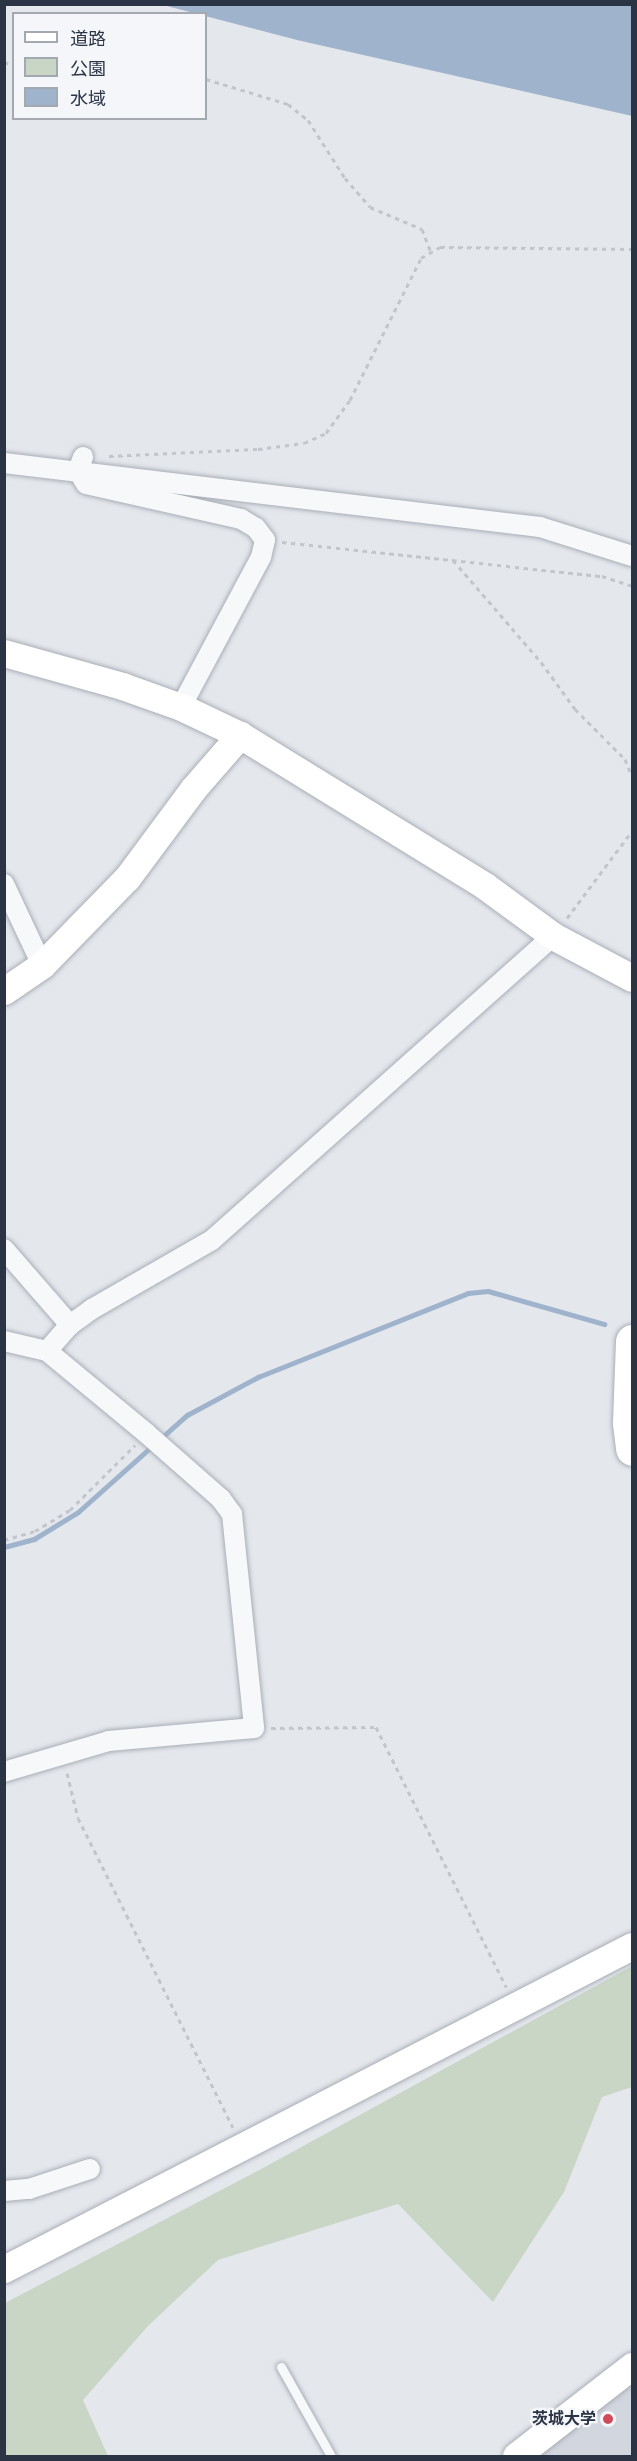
<!DOCTYPE html>
<html>
<head>
<meta charset="utf-8">
<style>
	body { margin:0 }
	#map { position:relative; width:637px; height:2461px; overflow:hidden; background:#e4e7ec; font-family:"Varela Round","Noto Sans JP",sans-serif }
	div>[style] { position:absolute }
	.built>* { inset:0; background:#d2d6de }
	.green>* { inset:0; background:#c9d6c5 }
	.water>* { inset:0; background:#9fb4cc }
	.stream>* { height:5px; margin:-2.5px; padding:0 2.5px; transform-origin:2.5px; border-radius:2.5px; background:#9fb4cc }
	.path>* { height:3px; margin-top:-1.5px; transform-origin:0; background:repeating-linear-gradient(90deg,#c2c5cb 0 4.5px,transparent 0 9px) }
	.roads { filter:drop-shadow(0 0 2px #a9aeb7) drop-shadow(0 0 2px #a9aeb7) }
	.lane>* { height:9px; margin:-4.5px; padding:0 4.5px; transform-origin:4.5px; border-radius:4.5px; background:#f7f8fa }
	.street>* { height:20px; margin:-10px; padding:0 10px; transform-origin:10px; border-radius:10px; background:#f7f8fa }
	.secondary>* { height:27px; margin:-13.5px; padding:0 13.5px; transform-origin:13.5px; border-radius:13.5px; background:#fff }
	.highway>* { height:33px; margin:-16.5px; padding:0 16.5px; transform-origin:16.5px; border-radius:16.5px; background:#fff }
	.dots>* { width:16px; height:16px; translate:-50% -50%; box-sizing:border-box; border:3px solid #f4f6f9; border-radius:50% }
	span { translate:-50% -50%; white-space:nowrap; text-align:center; line-height:1.15; -webkit-text-stroke:4.5px #f4f6f9; paint-order:stroke }
	.poi-label { font-size:16px; color:#2b3445; font-weight:700 }
	.right { translate:-100% -50%; text-align:right }
	.frame { position:absolute; inset:0; border:6px solid #2b3445; pointer-events:none }
	.legend { position:absolute; left:12px; top:12px; width:195px; height:108px; box-sizing:border-box; background:#f4f6f9; border:2px solid #a4a8b1; margin:0; padding:8px 10px; list-style:none; font-size:18px; color:#2b3445 }
	.legend li { display:flex; align-items:center; gap:12px; height:30px }
	.legend b { width:30px; border:2px solid #a4a8b1 }
</style>
</head>
<body>
<div id="map">
	<div class="built">
		<div style="clip-path:polygon(632px 2381px,632px 2456px,536px 2456px)"></div>
	</div>
	<div class="green">
		<div style="clip-path:polygon(632px 1966px,632px 2087px,602px 2097px,564px 2192px,493px 2302px,398px 2204px,218px 2260px,148px 2326px,83px 2400px,108px 2456px,5px 2456px,5px 2303px,263px 2168px)"></div>
	</div>
	<div class="water">
		<div style="clip-path:polygon(163px 5px,632px 5px,632px 116px,297px 40px)"></div>
	</div>
	<div class="stream">
		<div style="left:4px;top:1547px;width:31px;rotate:-15deg"></div>
		<div style="left:34px;top:1539px;width:52px;rotate:-31.5deg"></div>
		<div style="left:78px;top:1512px;width:146px;rotate:-41.7deg"></div>
		<div style="left:187px;top:1415px;width:81px;rotate:-28.2deg"></div>
		<div style="left:258px;top:1377px;width:226px;rotate:-21.8deg"></div>
		<div style="left:468px;top:1293px;width:20px;rotate:-6deg"></div>
		<div style="left:488px;top:1291px;width:121px;rotate:15.9deg"></div>
	</div>
	<div class="path">
		<div style="left:4px;top:62px;width:10px;rotate:17deg"></div>
		<div style="left:206px;top:79px;width:86px;rotate:17deg"></div>
		<div style="left:288px;top:104px;width:26px;rotate:39deg"></div>
		<div style="left:308px;top:120px;width:69px;rotate:57.5deg"></div>
		<div style="left:345px;top:178px;width:38px;rotate:49deg"></div>
		<div style="left:370px;top:207px;width:56px;rotate:22.9deg"></div>
		<div style="left:422px;top:229px;width:25px;rotate:69deg"></div>
		<div style="left:109px;top:456px;width:149px;rotate:-2.7deg"></div>
		<div style="left:258px;top:449px;width:46px;rotate:-7.4deg"></div>
		<div style="left:304px;top:443px;width:24px;rotate:-24deg"></div>
		<div style="left:326px;top:433px;width:41px;rotate:-54deg"></div>
		<div style="left:350px;top:400px;width:159px;rotate:-63.4deg"></div>
		<div style="left:421px;top:258px;width:22px;rotate:-30deg"></div>
		<div style="left:440px;top:247px;width:192px;rotate:0.6deg"></div>
		<div style="left:282px;top:542px;width:322px;rotate:6.1deg"></div>
		<div style="left:602px;top:576px;width:32px;rotate:18deg"></div>
		<div style="left:453px;top:560px;width:135px;rotate:49.2deg"></div>
		<div style="left:541px;top:662px;width:58px;rotate:54.1deg"></div>
		<div style="left:575px;top:709px;width:71px;rotate:45deg"></div>
		<div style="left:625px;top:759px;width:18px;rotate:68deg"></div>
		<div style="left:567px;top:918px;width:109px;rotate:-53.2deg"></div>
		<div style="left:4px;top:1540px;width:32px;rotate:-16deg"></div>
		<div style="left:35px;top:1531px;width:41px;rotate:-31deg"></div>
		<div style="left:70px;top:1510px;width:92px;rotate:-45deg"></div>
		<div style="left:271px;top:1728px;width:105px;rotate:-0.5deg"></div>
		<div style="left:376px;top:1727px;width:291px;rotate:63.4deg"></div>
		<div style="left:67px;top:1773px;width:46px;rotate:76.3deg"></div>
		<div style="left:78px;top:1818px;width:346px;rotate:63.4deg"></div>
	</div>
	<div class="roads">
		<div class="lane">
			<div style="left:281px;top:2367px;width:102px;rotate:60.7deg"></div>
		</div>
		<div class="street">
			<div style="left:83px;top:457px;width:15px;rotate:110deg"></div>
			<div style="left:78px;top:471px;width:15px;rotate:58deg"></div>
			<div style="left:86px;top:484px;width:159px;rotate:12.7deg"></div>
			<div style="left:241px;top:519px;width:17px;rotate:31deg"></div>
			<div style="left:256px;top:528px;width:15px;rotate:53deg"></div>
			<div style="left:265px;top:540px;width:17px;rotate:103deg"></div>
			<div style="left:261px;top:557px;width:170px;rotate:118.1deg"></div>
			<div style="left:4px;top:463px;width:540px;rotate:6.81deg"></div>
			<div style="left:540px;top:527px;width:96px;rotate:17.5deg"></div>
			<div style="left:4px;top:884px;width:89px;rotate:64.9deg"></div>
			<div style="left:4px;top:1249px;width:101px;rotate:49deg"></div>
			<div style="left:4px;top:1341px;width:44px;rotate:13.1deg"></div>
			<div style="left:47px;top:1351px;width:129px;rotate:39.6deg"></div>
			<div style="left:146px;top:1433px;width:100px;rotate:41.3deg"></div>
			<div style="left:221px;top:1499px;width:19px;rotate:54deg"></div>
			<div style="left:232px;top:1514px;width:215px;rotate:84.1deg"></div>
			<div style="left:254px;top:1728px;width:146px;rotate:174.9deg"></div>
			<div style="left:109px;top:1741px;width:109px;rotate:163.6deg"></div>
			<div style="left:47px;top:1351px;width:35px;rotate:-49deg"></div>
			<div style="left:70px;top:1325px;width:27px;rotate:-36deg"></div>
			<div style="left:92px;top:1309px;width:138px;rotate:-29.9deg"></div>
			<div style="left:212px;top:1240px;width:457px;rotate:-41.7deg"></div>
			<div style="left:4px;top:2191px;width:25px;rotate:-5deg"></div>
			<div style="left:29px;top:2189px;width:64px;rotate:-18.2deg"></div>
		</div>
		<div class="secondary">
			<div style="left:4px;top:653px;width:123px;rotate:15.6deg"></div>
			<div style="left:122px;top:686px;width:63px;rotate:19.6deg"></div>
			<div style="left:181px;top:707px;width:65px;rotate:25.4deg"></div>
			<div style="left:240px;top:735px;width:288px;rotate:31.6deg"></div>
			<div style="left:485px;top:886px;width:84px;rotate:36.3deg"></div>
			<div style="left:553px;top:936px;width:89px;rotate:28deg"></div>
			<div style="left:4px;top:991px;width:46px;rotate:-34.4deg"></div>
			<div style="left:42px;top:965px;width:122px;rotate:-45.7deg"></div>
			<div style="left:127px;top:878px;width:111px;rotate:-53.4deg"></div>
			<div style="left:193px;top:789px;width:72px;rotate:-49deg"></div>
			<div style="left:4px;top:2269px;width:706px;rotate:-27.22deg"></div>
			<div style="left:516px;top:2456px;width:147px;rotate:-37.8deg"></div>
		</div>
		<div class="highway">
			<div style="left:632px;top:1341px;width:82px;rotate:92.1deg"></div>
			<div style="left:629px;top:1423px;width:26px;rotate:83deg"></div>
		</div>
	</div>
	<div class="dots">
		<div style="left:608px;top:2419px;background:#d1495b"></div>
	</div>
	<div class="poi-label">
		<span class="right" style="left:596px;top:2419px">茨城大学</span>
	</div>
	<div class="frame"></div>
	<ul class="legend">
	<li><b style="height:8px;background:#fff"></b>道路</li>
	<li><b style="height:16px;background:#c9d6c5"></b>公園</li>
	<li><b style="height:16px;background:#9fb4cc"></b>水域</li>
	</ul>
</div>
</body>
</html>
